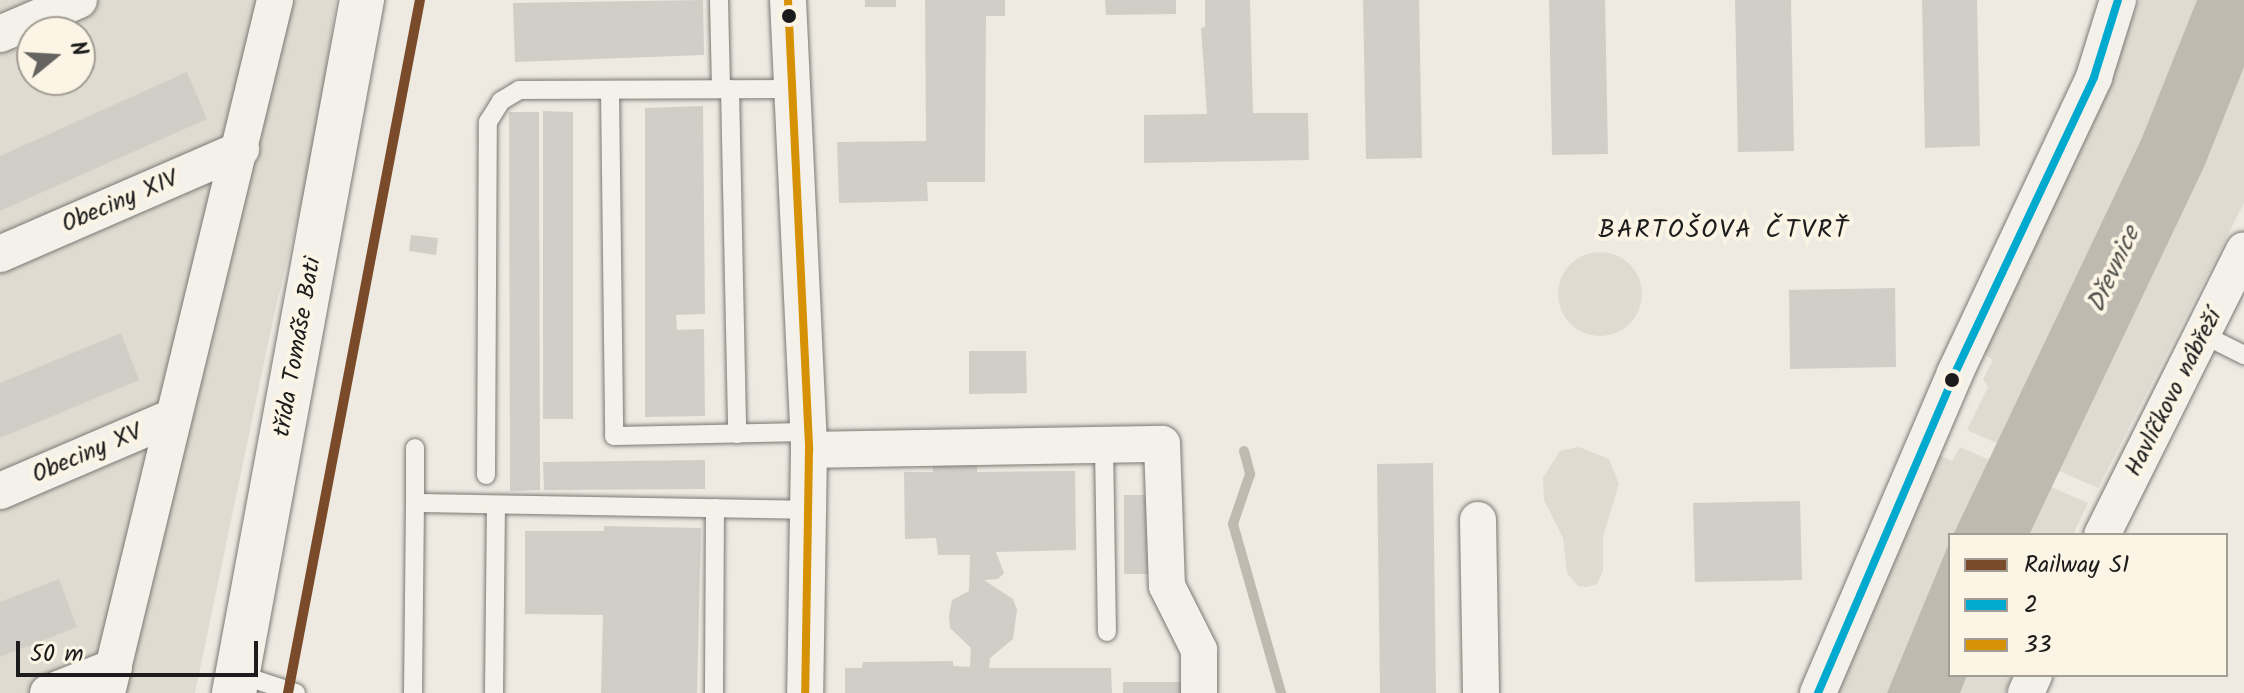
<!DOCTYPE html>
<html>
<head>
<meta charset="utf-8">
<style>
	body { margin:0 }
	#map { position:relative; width:2244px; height:693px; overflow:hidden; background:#eeeae2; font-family:Kalam,sans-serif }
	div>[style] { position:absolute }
	.green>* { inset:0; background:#dfdbd0 }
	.round { border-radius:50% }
	.water>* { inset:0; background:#bebab0 }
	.stream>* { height:10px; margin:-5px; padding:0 5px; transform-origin:5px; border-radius:5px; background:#bebab0 }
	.building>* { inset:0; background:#d1cec8 }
	.roads { filter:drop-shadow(0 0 2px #7a7975) drop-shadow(0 0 2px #7a7975) }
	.lane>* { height:18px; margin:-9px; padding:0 9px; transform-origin:9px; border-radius:9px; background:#f4f1ea }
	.street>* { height:36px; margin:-18px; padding:0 18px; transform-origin:18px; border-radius:18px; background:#f4f1ea }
	.primary>* { height:44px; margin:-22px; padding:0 22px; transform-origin:22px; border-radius:22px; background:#f4f1ea }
	.bus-1>* { height:8px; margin:-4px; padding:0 4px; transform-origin:4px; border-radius:4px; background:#00a9ce }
	.bus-2>* { height:8px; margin:-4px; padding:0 4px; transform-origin:4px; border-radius:4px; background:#d69104 }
	.rail-1>* { height:10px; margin:-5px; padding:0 5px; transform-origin:5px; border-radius:5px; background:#7a4b2a }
	.dots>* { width:22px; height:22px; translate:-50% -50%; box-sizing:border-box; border:4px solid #fcf5e5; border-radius:50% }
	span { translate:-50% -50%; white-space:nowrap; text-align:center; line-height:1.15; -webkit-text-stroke:8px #fcf5e5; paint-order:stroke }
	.street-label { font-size:24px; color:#1c1c1c }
	.neighbourhood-label { font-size:26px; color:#1c1c1c; letter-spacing:2px }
	.water-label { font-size:26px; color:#55534f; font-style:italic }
	.legend { position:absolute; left:1948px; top:533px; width:280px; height:144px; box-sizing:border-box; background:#fcf5e5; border:2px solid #a29e95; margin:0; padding:10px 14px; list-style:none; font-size:24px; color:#1c1c1c }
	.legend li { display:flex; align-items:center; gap:16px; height:40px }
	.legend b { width:40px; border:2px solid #a29e95 }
	.north { position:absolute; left:16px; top:16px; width:80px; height:80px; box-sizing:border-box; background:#fcf5e5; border:2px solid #a29e95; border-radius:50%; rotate:72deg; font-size:22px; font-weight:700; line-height:32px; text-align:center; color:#1c1c1c }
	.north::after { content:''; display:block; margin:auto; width:28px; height:36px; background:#666461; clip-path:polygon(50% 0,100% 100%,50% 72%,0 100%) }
	.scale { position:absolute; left:16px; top:641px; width:242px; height:36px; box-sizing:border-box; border:4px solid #1c1c1c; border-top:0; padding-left:10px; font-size:24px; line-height:28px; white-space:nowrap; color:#1c1c1c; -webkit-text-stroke:6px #fcf5e5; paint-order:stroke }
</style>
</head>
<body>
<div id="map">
	<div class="green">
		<div style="clip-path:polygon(evenodd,0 0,336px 0,315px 147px,274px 315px,195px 693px,0 693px,0 0,32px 32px,80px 32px,80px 80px,32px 80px,32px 32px)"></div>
		<div style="clip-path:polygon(2140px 0,2244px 0,2244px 203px,2098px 488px,1967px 430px,1988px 387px,1983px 379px,1993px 360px,1983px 353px,2092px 119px)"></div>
		<div class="round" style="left:1558px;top:252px;width:84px;height:84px"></div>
		<div style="clip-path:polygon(1579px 447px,1609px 459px,1619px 484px,1603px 537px,1603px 571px,1597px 584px,1587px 587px,1578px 586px,1567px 573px,1563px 538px,1544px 500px,1543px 478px,1560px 451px)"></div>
		<div style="clip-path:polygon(1960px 447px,2088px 503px,2073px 535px,1950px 535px,1950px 675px,2012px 675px,2005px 693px,1836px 693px,1934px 453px,1952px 461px)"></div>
	</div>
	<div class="water">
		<div style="clip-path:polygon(2197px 0,2244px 0,2244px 67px,2204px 167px,2029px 535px,1953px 535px,2141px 140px)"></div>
		<div style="clip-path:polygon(1950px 541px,1950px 675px,1967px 675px,1960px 693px,1887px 693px)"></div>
	</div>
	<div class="stream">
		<div style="left:1244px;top:451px;width:24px;rotate:75deg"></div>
		<div style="left:1250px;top:474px;width:53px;rotate:108.8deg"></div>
		<div style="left:1233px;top:524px;width:176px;rotate:74.1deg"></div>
	</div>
	<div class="building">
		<div style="clip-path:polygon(703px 0,704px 55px,515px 62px,513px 3px)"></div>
		<div style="clip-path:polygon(865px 0,896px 0,896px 7px,865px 7px)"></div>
		<div style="clip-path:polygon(925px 0,1005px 0,1005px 16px,986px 16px,985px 182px,927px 182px,928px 201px,839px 203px,837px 142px,926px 141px)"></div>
		<div style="clip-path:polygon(1105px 0,1176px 0,1176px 14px,1106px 15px)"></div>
		<div style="clip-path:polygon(1205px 0,1250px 0,1253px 113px,1308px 113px,1309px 160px,1144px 163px,1144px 115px,1207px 114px,1201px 28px,1205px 27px)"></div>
		<div style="clip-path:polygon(1363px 0,1419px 0,1422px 158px,1366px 159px)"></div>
		<div style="clip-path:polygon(1549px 0,1605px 0,1608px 154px,1552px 155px)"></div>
		<div style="clip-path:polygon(1735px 0,1791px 0,1794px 151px,1738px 152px)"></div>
		<div style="clip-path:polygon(1922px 0,1977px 0,1980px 146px,1925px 148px)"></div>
		<div style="clip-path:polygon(187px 72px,207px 119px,0 211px,0 156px)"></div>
		<div style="clip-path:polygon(703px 106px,705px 314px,676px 315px,677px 330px,704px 329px,705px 416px,645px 417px,645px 108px)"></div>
		<div style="clip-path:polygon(543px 111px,573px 112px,573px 419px,543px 419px)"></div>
		<div style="clip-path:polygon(509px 112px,539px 112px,540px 490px,510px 491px)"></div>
		<div style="clip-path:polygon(411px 235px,438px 238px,436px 255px,409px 251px)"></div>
		<div style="clip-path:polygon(1895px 288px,1896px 367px,1790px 369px,1789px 290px)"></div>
		<div style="clip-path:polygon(121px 333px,139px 380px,0 438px,0 383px)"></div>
		<div style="clip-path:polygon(969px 351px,1026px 351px,1027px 393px,969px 394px)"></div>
		<div style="clip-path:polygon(705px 460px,705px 489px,544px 490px,543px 462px)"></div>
		<div style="clip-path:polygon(977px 463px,977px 472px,1075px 471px,1076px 550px,996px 552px,1004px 573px,998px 579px,984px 580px,1013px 599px,1017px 610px,1013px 639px,990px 658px,989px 668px,1111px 668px,1112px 693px,845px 693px,845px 668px,862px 668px,863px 662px,953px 661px,953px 666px,970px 667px,971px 648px,950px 628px,949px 616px,952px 600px,969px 591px,970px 555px,938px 555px,936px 538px,905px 539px,904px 472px,933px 472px,933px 464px)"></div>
		<div style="clip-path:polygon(1433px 463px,1436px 693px,1380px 693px,1377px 464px)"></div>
		<div style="clip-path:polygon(1124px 495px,1156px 495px,1156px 574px,1124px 574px)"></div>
		<div style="clip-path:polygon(1800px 501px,1802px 580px,1695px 582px,1693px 503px)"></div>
		<div style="clip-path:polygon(604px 526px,701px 528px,697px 693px,601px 693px,603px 615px,525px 614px,525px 531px,604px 531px)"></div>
		<div style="clip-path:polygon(59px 579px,77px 627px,0 657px,0 602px)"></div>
		<div style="clip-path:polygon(1123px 682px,1186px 682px,1186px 693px,1123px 693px)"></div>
	</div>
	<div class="roads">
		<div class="lane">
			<div style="left:719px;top:0;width:89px;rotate:88.7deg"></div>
			<div style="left:730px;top:89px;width:345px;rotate:88.8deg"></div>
			<div style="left:610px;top:90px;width:346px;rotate:89.3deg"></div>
			<div style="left:614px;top:436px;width:194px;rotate:-1.2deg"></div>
			<div style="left:2204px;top:335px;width:45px;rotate:26.6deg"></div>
			<div style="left:1104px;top:445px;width:187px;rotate:89.1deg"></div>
			<div style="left:486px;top:475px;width:353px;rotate:-89.7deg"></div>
			<div style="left:488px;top:122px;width:25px;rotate:-58deg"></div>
			<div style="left:501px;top:101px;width:21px;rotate:-31deg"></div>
			<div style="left:519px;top:90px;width:271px;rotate:-0.2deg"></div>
			<div style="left:415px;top:503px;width:55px;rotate:-90deg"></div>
			<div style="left:238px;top:674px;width:61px;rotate:18.1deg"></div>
			<div style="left:413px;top:693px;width:190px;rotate:-89.4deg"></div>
			<div style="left:415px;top:503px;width:393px;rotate:1deg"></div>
			<div style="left:494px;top:693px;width:188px;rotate:-89.4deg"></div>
			<div style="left:714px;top:693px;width:185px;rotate:-89.7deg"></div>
		</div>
		<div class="street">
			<div style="left:788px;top:0;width:450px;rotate:87.3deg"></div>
			<div style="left:809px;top:450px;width:243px;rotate:90.9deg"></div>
			<div style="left:0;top:34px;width:86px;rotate:-23.3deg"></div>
			<div style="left:0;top:254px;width:263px;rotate:-23.5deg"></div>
			<div style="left:809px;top:450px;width:353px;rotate:-1deg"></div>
			<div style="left:1162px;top:444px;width:142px;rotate:88deg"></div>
			<div style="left:1167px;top:586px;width:72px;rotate:63.4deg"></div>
			<div style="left:1199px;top:650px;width:43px;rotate:90deg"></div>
			<div style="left:0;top:491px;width:188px;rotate:-23.2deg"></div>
			<div style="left:1478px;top:520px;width:173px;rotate:89deg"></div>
			<div style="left:2102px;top:535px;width:318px;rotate:-63.5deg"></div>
			<div style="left:48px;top:693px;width:71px;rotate:-21.5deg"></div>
			<div style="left:107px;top:693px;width:713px;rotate:-76.37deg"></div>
			<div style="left:1818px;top:693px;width:348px;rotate:-66.8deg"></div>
			<div style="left:1955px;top:373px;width:327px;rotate:-64.8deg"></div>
			<div style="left:2094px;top:77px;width:81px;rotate:-72.7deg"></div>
			<div style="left:2026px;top:693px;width:20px;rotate:-66deg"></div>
		</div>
		<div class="primary">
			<div style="left:234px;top:693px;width:705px;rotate:-79.54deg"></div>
		</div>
	</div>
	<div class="bus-1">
		<div style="left:1818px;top:693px;width:348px;rotate:-66.8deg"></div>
		<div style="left:1955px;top:373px;width:327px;rotate:-64.8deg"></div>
		<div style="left:2094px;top:77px;width:81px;rotate:-72.7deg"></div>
	</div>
	<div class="bus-2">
		<div style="left:788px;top:0;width:450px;rotate:87.3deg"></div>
		<div style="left:809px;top:450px;width:243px;rotate:90.9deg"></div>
	</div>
	<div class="rail-1">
		<div style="left:288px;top:693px;width:705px;rotate:-79.22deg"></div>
	</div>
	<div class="dots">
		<div style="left:789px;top:16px;background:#1c1c1c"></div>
		<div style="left:1952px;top:380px;background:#1c1c1c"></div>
	</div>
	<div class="street-label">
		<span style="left:120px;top:202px;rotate:-23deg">Obeciny XIV</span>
		<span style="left:298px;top:347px;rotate:-80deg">třída Tomáše Bati</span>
		<span style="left:2174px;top:393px;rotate:-63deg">Havlíčkovo nábřeží</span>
		<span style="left:87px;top:454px;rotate:-23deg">Obeciny XV</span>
	</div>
	<div class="neighbourhood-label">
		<span style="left:1724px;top:231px">BARTOŠOVA ČTVRŤ</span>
	</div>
	<div class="water-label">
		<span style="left:2115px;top:270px;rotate:-65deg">Dřevnice</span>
	</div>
	<ul class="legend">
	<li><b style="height:10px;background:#7a4b2a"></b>Railway S1</li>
	<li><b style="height:10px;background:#00a9ce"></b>2</li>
	<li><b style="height:10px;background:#d69104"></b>33</li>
	</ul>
	<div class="north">N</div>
	<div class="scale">50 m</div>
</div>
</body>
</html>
